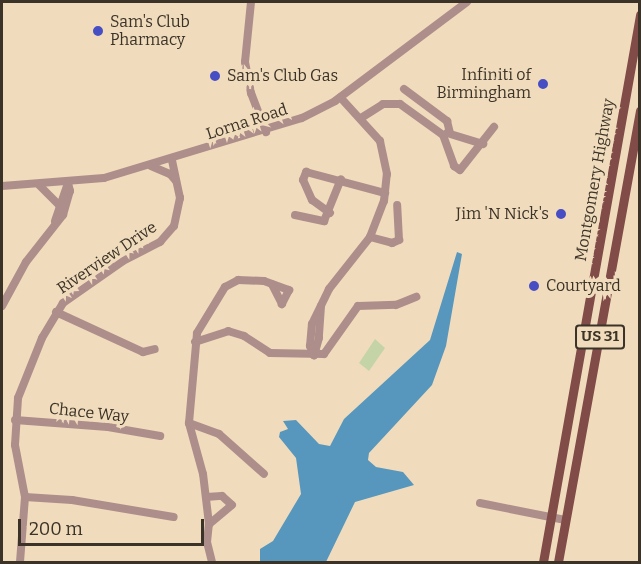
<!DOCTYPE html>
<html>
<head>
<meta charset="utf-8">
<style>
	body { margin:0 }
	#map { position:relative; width:641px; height:564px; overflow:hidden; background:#f0dcbd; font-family:Bitter,serif }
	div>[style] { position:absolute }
	.green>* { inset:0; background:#c5d4a7 }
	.water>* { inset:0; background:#5797bd }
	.minor>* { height:8px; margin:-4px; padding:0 4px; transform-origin:4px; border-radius:4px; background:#ae8e8b }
	.major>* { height:9px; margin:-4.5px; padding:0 4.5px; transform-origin:4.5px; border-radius:4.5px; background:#814b47 }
	.dots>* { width:16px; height:16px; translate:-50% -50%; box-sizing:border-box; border:3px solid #f0dcbd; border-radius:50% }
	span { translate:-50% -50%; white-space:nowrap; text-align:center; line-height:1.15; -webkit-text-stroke:6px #f0dcbd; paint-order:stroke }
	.shield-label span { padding:2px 4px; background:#f0dcbd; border:2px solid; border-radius:4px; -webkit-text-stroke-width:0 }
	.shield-label { font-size:15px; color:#3b3327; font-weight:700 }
	.poi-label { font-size:16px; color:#3b3327 }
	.left { translate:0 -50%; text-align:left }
	.right { translate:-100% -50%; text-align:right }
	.street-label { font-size:16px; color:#3b3327 }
	.frame { position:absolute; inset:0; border:3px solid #3b3327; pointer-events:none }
	.scale { position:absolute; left:18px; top:519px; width:186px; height:27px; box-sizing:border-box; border:3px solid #3b3327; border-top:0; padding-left:8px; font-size:18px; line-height:21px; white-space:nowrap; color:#3b3327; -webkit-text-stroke:4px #f0dcbd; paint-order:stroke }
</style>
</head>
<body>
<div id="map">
	<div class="green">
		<div style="clip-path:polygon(375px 339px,385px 348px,369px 371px,359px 363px)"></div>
	</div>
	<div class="water">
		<div style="clip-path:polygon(457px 252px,462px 254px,446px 346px,432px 385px,369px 453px,368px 460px,376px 467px,403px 472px,414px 485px,355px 502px,326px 562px,260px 562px,260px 549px,273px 541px,301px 494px,296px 458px,279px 437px,280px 432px,288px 429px,283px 421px,296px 420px,319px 444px,330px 446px,344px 419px,430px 340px)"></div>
	</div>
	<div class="minor">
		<div style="left:251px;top:2px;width:60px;rotate:95.7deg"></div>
		<div style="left:245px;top:62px;width:32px;rotate:79deg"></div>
		<div style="left:251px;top:93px;width:42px;rotate:69deg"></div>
		<div style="left:404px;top:89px;width:54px;rotate:36.7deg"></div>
		<div style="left:447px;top:121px;width:12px;rotate:76deg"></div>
		<div style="left:361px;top:118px;width:26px;rotate:-32deg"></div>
		<div style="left:383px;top:104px;width:17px"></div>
		<div style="left:400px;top:104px;width:53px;rotate:35.8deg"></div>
		<div style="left:443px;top:135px;width:33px;rotate:70deg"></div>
		<div style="left:454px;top:166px;width:7px;rotate:34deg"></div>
		<div style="left:460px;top:170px;width:55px;rotate:-51.7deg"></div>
		<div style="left:447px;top:133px;width:38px;rotate:17deg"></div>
		<div style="left:151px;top:166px;width:21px;rotate:23deg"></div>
		<div style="left:170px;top:174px;width:9px;rotate:49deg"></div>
		<div style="left:39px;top:185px;width:30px;rotate:45deg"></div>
		<div style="left:2px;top:186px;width:102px;rotate:-4.5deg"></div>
		<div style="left:104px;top:178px;width:207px;rotate:-16.9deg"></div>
		<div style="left:302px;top:118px;width:37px;rotate:-27deg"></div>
		<div style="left:335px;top:101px;width:165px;rotate:-36.9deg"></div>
		<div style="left:330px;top:213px;width:22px;rotate:-144deg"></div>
		<div style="left:312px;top:200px;width:22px;rotate:-114deg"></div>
		<div style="left:303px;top:180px;width:9px;rotate:-69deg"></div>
		<div style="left:306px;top:172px;width:82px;rotate:14.9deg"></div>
		<div style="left:295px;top:215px;width:30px;rotate:12deg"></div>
		<div style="left:324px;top:221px;width:45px;rotate:-68deg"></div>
		<div style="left:55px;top:221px;width:40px;rotate:-71.1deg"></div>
		<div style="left:370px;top:237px;width:23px;rotate:15deg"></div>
		<div style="left:392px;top:243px;width:8px;rotate:-23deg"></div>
		<div style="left:399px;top:240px;width:35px;rotate:-93deg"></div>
		<div style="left:2px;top:306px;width:50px;rotate:-61.4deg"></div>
		<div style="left:26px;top:262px;width:60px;rotate:-51.8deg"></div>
		<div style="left:63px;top:215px;width:25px;rotate:-74deg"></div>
		<div style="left:70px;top:191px;width:8px;rotate:-104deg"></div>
		<div style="left:321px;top:306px;width:32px;rotate:94deg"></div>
		<div style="left:319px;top:338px;width:18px;rotate:106deg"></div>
		<div style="left:314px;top:355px;width:10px;rotate:-114deg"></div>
		<div style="left:310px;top:346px;width:22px;rotate:-85deg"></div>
		<div style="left:312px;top:324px;width:39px;rotate:-64deg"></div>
		<div style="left:329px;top:289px;width:66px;rotate:-51.7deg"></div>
		<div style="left:370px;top:237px;width:39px;rotate:-69deg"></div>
		<div style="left:384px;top:201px;width:27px;rotate:-84deg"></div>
		<div style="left:387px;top:174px;width:34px;rotate:-102deg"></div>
		<div style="left:380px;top:141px;width:59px;rotate:-132.3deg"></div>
		<div style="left:56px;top:312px;width:96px;rotate:24.7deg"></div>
		<div style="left:143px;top:352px;width:12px;rotate:-14deg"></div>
		<div style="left:195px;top:342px;width:35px;rotate:-18deg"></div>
		<div style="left:228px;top:331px;width:17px;rotate:17deg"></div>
		<div style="left:244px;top:336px;width:31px;rotate:33deg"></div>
		<div style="left:270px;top:353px;width:54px;rotate:1.1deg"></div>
		<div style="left:324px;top:354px;width:59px;rotate:-54.7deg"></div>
		<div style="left:358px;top:306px;width:38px;rotate:-2deg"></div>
		<div style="left:396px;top:305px;width:22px;rotate:-22deg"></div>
		<div style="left:15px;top:420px;width:93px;rotate:4.3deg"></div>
		<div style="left:108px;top:427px;width:53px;rotate:9.8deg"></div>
		<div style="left:189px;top:423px;width:32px;rotate:20deg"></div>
		<div style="left:219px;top:434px;width:60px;rotate:41.6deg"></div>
		<div style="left:25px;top:497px;width:47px;rotate:3.7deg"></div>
		<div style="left:72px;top:500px;width:103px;rotate:9.5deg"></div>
		<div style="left:206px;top:497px;width:16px;rotate:-4deg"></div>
		<div style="left:222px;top:496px;width:13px;rotate:42deg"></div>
		<div style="left:232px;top:505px;width:30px;rotate:140deg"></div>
		<div style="left:480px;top:503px;width:87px;rotate:11.3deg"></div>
		<div style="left:20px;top:562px;width:65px;rotate:-85.6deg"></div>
		<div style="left:25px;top:497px;width:53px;rotate:-100.9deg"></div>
		<div style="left:15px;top:445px;width:47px;rotate:-86.3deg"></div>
		<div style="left:18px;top:398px;width:65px;rotate:-68.2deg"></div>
		<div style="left:42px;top:338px;width:41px;rotate:-59deg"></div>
		<div style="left:63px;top:303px;width:73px;rotate:-35deg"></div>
		<div style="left:123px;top:261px;width:42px;rotate:-27.2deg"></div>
		<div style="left:160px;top:242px;width:21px;rotate:-49deg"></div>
		<div style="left:174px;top:226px;width:29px;rotate:-78deg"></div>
		<div style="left:180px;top:198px;width:40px;rotate:-102deg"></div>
		<div style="left:212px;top:562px;width:21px;rotate:-104deg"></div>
		<div style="left:207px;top:542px;width:18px;rotate:-84deg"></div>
		<div style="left:209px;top:524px;width:50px;rotate:-96.8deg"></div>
		<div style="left:203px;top:474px;width:53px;rotate:-105.4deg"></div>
		<div style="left:189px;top:423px;width:90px;rotate:-84.9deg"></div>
		<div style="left:197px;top:333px;width:54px;rotate:-58.7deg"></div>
		<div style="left:225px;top:287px;width:15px;rotate:-28deg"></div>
		<div style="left:238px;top:280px;width:26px;rotate:2deg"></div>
		<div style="left:264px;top:281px;width:27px;rotate:20deg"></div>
		<div style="left:289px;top:290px;width:16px;rotate:117deg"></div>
		<div style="left:282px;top:304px;width:22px;rotate:-117deg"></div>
	</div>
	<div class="major">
		<div style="left:543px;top:562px;width:556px;rotate:-79.94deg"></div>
		<div style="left:558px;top:562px;width:459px;rotate:-79.7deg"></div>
	</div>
	<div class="dots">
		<div style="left:98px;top:31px;background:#474ec3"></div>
		<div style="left:215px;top:76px;background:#474ec3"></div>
		<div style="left:543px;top:84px;background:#474ec3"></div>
		<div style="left:561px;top:214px;background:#474ec3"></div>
		<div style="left:534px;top:286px;background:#474ec3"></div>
	</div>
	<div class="shield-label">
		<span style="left:600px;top:337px">US 31</span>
	</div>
	<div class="poi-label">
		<span class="left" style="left:110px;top:31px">Sam's Club<br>Pharmacy</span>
		<span class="right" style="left:531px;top:84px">Infiniti of<br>Birmingham</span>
		<span class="left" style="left:227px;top:76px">Sam's Club Gas</span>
		<span class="right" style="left:549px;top:214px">Jim 'N Nick's</span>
		<span class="left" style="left:546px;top:286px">Courtyard</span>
	</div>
	<div class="street-label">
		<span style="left:247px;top:122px;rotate:-18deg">Lorna Road</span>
		<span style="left:595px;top:180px;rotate:-80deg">Montgomery Highway</span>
		<span style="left:107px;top:258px;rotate:-34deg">Riverview Drive</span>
		<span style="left:89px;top:413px;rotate:6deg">Chace Way</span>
	</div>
	<div class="frame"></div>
	<div class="scale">200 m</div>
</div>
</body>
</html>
